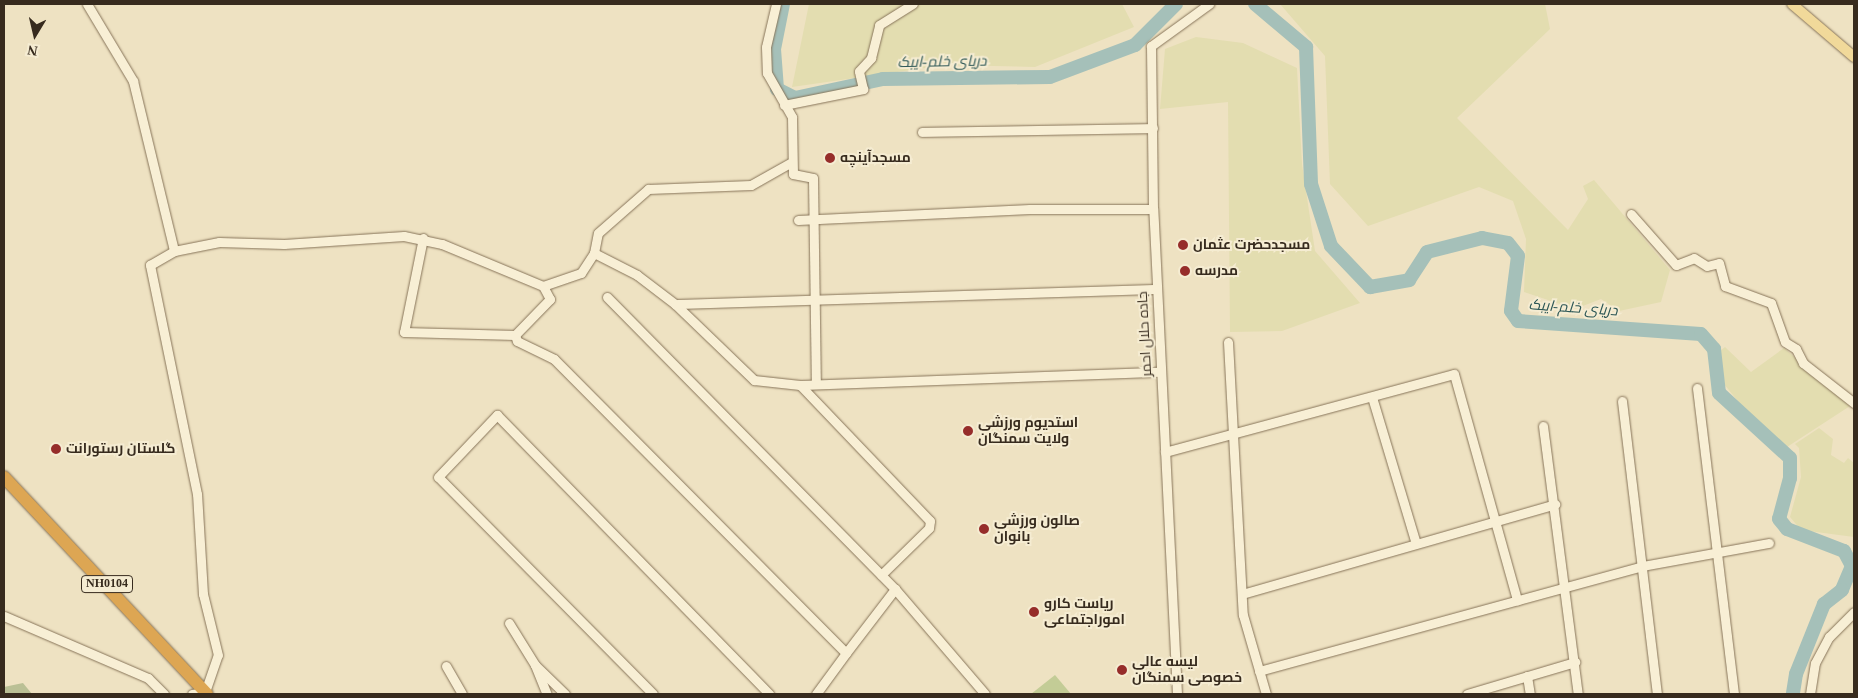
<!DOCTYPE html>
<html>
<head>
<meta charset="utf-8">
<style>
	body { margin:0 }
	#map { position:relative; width:1858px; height:698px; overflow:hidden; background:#eee2c2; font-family:"Times New Roman",Cairo,serif }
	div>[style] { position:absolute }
	.farmland>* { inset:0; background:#e3ddb0 }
	.green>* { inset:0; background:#c3cc96 }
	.cemetery>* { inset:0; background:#bac095 }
	.river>* { height:14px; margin:-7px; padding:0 7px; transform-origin:7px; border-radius:7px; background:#a5c0b9 }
	.roads { filter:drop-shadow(0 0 1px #877459) drop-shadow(0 0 1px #877459) }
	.minor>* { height:9px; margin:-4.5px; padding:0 4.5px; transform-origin:4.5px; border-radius:4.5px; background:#f8efd5 }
	.major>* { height:10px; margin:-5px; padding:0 5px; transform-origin:5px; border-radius:5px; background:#f1d99a }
	.highway>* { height:12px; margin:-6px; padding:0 6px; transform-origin:6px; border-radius:6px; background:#dda653 }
	.dots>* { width:14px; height:14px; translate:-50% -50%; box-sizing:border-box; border:2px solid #f5ecd2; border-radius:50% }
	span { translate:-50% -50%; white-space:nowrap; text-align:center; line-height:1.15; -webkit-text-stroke:4px #f5ecd2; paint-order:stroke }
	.shield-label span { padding:1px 4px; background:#f5ecd2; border:1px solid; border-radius:4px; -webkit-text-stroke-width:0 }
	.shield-label { font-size:12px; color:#372b1e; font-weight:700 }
	.poi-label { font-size:14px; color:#372b1e; font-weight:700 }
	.left { translate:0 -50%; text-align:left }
	.street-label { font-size:14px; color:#372b1e }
	.water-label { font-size:15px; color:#2d5756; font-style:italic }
	.frame { position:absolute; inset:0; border:5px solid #372b1e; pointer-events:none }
	.north { position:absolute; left:10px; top:10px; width:50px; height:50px; -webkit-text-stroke:4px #f5ecd2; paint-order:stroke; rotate:189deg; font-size:14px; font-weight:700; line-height:20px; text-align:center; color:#372b1e }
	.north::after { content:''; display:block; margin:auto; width:18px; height:22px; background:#372b1e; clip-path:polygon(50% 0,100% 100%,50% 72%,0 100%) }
</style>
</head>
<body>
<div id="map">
	<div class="farmland">
		<div style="clip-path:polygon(809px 4px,1122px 4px,1134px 27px,1035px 67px,946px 65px,792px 87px)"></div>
		<div style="clip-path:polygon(1280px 4px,1545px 4px,1550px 29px,1457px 118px,1568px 230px,1588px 199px,1583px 186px,1594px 180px,1670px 270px,1661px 302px,1619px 311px,1601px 299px,1575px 309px,1524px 292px,1526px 239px,1513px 201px,1479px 187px,1368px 226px,1330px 184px,1325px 56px)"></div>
		<div style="clip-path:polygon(1196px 37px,1243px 43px,1297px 68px,1302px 164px,1315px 251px,1360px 303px,1282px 331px,1230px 332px,1228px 102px,1160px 109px,1165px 49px)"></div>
		<div style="clip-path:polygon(1725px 347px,1751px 372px,1784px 348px,1850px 406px,1787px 447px,1749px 415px,1720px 379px,1720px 351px)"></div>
		<div style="clip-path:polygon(1819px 428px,1833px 439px,1831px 455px,1844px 463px,1848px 458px,1854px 463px,1854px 537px,1801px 530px,1790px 517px,1801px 477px,1799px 448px,1795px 444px)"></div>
	</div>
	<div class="green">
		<div style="clip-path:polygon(1055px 675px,1071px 694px,1031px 694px)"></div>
	</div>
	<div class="cemetery">
		<div style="clip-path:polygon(23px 683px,32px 694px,4px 694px,4px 687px)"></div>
	</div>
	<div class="river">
		<div style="left:783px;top:4px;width:46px;rotate:101.3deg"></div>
		<div style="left:774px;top:49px;width:40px;rotate:85.7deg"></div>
		<div style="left:777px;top:89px;width:20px;rotate:27deg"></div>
		<div style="left:795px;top:98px;width:90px;rotate:-12.2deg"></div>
		<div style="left:883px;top:79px;width:167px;rotate:-0.7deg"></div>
		<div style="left:1050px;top:77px;width:91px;rotate:-20.6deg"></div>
		<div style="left:1135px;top:45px;width:58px;rotate:-45deg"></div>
		<div style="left:1255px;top:4px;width:67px;rotate:40.1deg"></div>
		<div style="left:1306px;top:47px;width:137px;rotate:87.9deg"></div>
		<div style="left:1311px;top:184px;width:65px;rotate:72.1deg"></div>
		<div style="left:1331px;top:246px;width:57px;rotate:46.4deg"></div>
		<div style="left:1370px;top:287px;width:40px;rotate:-10deg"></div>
		<div style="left:1409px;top:280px;width:33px;rotate:-57deg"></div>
		<div style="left:1427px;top:252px;width:57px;rotate:-14.3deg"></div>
		<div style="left:1482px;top:238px;width:26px;rotate:11deg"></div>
		<div style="left:1508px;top:243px;width:16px;rotate:52deg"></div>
		<div style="left:1518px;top:256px;width:55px;rotate:97.3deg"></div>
		<div style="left:1511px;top:311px;width:12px;rotate:55deg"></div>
		<div style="left:1518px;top:321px;width:183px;rotate:4.1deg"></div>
		<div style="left:1701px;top:334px;width:20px;rotate:49deg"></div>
		<div style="left:1714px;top:349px;width:44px;rotate:83.5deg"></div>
		<div style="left:1719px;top:393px;width:96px;rotate:42.5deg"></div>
		<div style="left:1790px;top:458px;width:20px;rotate:90deg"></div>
		<div style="left:1790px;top:478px;width:42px;rotate:105deg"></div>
		<div style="left:1779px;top:519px;width:13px;rotate:51deg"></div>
		<div style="left:1787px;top:529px;width:61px;rotate:21.1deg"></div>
		<div style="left:1844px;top:551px;width:17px;rotate:62deg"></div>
		<div style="left:1852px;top:566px;width:26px;rotate:113deg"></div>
		<div style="left:1842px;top:590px;width:23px;rotate:142deg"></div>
		<div style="left:1824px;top:604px;width:75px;rotate:111.8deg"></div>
		<div style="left:1796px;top:674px;width:20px;rotate:99deg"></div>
	</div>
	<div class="roads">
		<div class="minor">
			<div style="left:87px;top:4px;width:90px;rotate:59.1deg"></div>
			<div style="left:133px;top:81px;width:175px;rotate:76.4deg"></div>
			<div style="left:776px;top:4px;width:44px;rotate:103.1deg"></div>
			<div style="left:766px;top:47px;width:26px;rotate:88deg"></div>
			<div style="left:767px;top:73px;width:51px;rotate:60.4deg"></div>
			<div style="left:792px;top:117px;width:57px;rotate:89deg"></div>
			<div style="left:793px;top:174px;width:20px;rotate:11deg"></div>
			<div style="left:813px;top:178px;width:206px;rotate:89.2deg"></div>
			<div style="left:784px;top:105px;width:81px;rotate:-11.4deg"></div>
			<div style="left:863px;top:89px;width:18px;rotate:-103deg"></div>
			<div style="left:859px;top:71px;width:18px;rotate:-47deg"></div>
			<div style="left:871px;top:58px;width:34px;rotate:-76deg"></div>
			<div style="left:879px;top:25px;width:40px;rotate:-32deg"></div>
			<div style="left:922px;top:132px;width:231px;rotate:-1deg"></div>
			<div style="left:1631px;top:214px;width:68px;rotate:48.6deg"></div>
			<div style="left:1676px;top:265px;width:19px;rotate:-21deg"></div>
			<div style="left:1694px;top:258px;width:15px;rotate:32deg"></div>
			<div style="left:1707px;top:266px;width:12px;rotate:-14deg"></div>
			<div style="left:1719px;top:263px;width:24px;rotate:75deg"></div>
			<div style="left:1725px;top:286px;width:49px;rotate:20.3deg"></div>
			<div style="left:1771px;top:303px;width:41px;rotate:70.3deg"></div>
			<div style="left:1785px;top:342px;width:13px;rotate:32deg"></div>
			<div style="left:1796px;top:349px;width:16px;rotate:63deg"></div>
			<div style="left:1803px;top:363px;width:65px;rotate:38.1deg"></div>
			<div style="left:798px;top:220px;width:232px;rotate:-2.7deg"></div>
			<div style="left:1030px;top:209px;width:123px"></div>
			<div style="left:423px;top:238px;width:96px;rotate:101.4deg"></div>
			<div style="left:404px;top:332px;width:111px;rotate:1.5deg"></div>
			<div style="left:594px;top:253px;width:48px;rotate:27.1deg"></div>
			<div style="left:637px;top:275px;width:48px;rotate:37.3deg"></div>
			<div style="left:675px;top:304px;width:110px;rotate:43.9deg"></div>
			<div style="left:754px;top:380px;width:46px;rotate:6.2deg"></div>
			<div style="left:800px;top:385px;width:361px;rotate:-2.1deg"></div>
			<div style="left:543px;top:286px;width:40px;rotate:-18.9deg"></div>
			<div style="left:581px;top:273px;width:24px;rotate:-57deg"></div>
			<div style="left:594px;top:253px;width:20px;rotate:-79deg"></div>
			<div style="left:598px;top:233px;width:67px;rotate:-41.3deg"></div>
			<div style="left:648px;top:189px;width:103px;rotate:-2.2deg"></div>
			<div style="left:751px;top:185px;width:45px;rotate:-29.4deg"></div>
			<div style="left:607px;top:297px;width:410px;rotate:45.4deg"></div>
			<div style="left:675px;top:304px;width:482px;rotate:-1.8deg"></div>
			<div style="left:1228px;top:342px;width:273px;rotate:86.9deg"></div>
			<div style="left:1243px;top:615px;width:82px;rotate:73.8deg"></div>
			<div style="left:800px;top:385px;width:188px;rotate:46.3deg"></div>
			<div style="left:930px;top:521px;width:7px;rotate:98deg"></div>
			<div style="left:929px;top:528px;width:67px;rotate:135.6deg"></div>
			<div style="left:1697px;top:388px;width:308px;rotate:83.1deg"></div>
			<div style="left:1372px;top:397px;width:153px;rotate:73.3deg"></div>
			<div style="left:1622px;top:401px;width:295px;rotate:83.2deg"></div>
			<div style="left:1543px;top:426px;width:270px;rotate:82.6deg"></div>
			<div style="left:1165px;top:452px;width:299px;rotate:-15.1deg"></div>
			<div style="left:1454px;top:374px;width:235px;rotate:74.4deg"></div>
			<div style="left:1242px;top:594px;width:326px;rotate:-16deg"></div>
			<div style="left:4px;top:616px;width:157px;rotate:23.3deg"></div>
			<div style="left:148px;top:678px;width:23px;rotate:45deg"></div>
			<div style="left:509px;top:623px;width:49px;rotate:58.2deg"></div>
			<div style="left:535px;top:665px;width:42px;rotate:44deg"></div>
			<div style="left:535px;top:665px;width:31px;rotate:68deg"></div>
			<div style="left:446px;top:666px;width:32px;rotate:60deg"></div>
			<div style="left:1259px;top:671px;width:397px;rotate:-15.3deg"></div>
			<div style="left:1642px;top:566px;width:129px;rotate:-10.3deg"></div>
			<div style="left:1527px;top:676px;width:18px;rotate:81deg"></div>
			<div style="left:192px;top:694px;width:13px;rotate:-9deg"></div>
			<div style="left:205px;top:692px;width:39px;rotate:-71deg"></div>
			<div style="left:218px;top:655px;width:63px;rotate:-103.8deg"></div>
			<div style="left:203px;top:594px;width:100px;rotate:-93.4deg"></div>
			<div style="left:197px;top:494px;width:234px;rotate:-101.6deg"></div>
			<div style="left:150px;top:265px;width:28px;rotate:-30deg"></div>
			<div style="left:174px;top:251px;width:46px;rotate:-11.3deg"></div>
			<div style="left:219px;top:242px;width:65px;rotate:1.8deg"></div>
			<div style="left:284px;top:244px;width:120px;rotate:-3.8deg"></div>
			<div style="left:404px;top:236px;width:39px;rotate:12deg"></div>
			<div style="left:442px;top:244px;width:109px;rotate:22.6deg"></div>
			<div style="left:543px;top:286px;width:15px;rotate:62deg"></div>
			<div style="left:550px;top:299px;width:50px;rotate:134.2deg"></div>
			<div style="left:515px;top:335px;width:6px;rotate:72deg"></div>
			<div style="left:517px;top:341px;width:41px;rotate:25.9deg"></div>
			<div style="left:554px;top:359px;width:414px;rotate:45.2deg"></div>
			<div style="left:846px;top:653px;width:81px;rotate:-52.6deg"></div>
			<div style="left:895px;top:589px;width:138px;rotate:49.4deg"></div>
			<div style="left:653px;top:694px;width:305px;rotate:-134.7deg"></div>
			<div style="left:438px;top:477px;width:86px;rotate:-46.4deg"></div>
			<div style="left:497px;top:415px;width:390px;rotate:45.7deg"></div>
			<div style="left:816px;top:694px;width:51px;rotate:-53.8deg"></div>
			<div style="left:1177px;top:694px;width:486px;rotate:-92.8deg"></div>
			<div style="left:1153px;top:209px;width:163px;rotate:-90.7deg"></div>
			<div style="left:1151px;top:46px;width:72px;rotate:-35.9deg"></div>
			<div style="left:1467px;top:694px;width:113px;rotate:-16.5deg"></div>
			<div style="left:1810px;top:694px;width:31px;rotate:-81deg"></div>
			<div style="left:1815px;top:663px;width:30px;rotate:-62deg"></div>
			<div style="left:1829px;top:637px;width:35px;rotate:-45deg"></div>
		</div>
		<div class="major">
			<div style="left:1792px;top:4px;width:82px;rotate:40.5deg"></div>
		</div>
		<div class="highway">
			<div style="left:4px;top:477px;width:297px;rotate:46.9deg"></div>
		</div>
	</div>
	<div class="dots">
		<div style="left:830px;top:158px;background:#962d2a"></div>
		<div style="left:1183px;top:245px;background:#962d2a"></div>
		<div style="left:1185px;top:271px;background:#962d2a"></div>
		<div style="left:968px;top:431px;background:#962d2a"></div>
		<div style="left:56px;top:449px;background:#962d2a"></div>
		<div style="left:984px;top:529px;background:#962d2a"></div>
		<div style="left:1034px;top:612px;background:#962d2a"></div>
		<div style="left:1122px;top:670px;background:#962d2a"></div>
	</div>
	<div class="shield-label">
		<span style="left:107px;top:584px">NH0104</span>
	</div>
	<div class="poi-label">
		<span class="left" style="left:840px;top:158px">مسجدآینچه</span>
		<span class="left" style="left:1193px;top:245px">مسجدحضرت عثمان</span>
		<span class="left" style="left:1195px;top:271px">مدرسه</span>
		<span class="left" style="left:978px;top:431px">استدیوم ورزشی<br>ولایت سمنگان</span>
		<span class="left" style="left:66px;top:449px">گلستان رستورانت</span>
		<span class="left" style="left:994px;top:529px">صالون ورزشی<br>بانوان</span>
		<span class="left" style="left:1044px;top:612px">ریاست کارو<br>اموراجتماعی</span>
		<span class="left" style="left:1132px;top:670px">لیسه عالی<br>خصوصی سمنگان</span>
	</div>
	<div class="street-label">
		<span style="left:1145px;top:334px;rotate:-93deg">جاده حلال احمر</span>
	</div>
	<div class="water-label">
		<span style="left:942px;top:62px;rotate:-1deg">دریای خلم-ایبک</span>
		<span style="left:1573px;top:308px;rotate:4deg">دریای خلم-ایبک</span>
	</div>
	<div class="frame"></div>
	<div class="north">N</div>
</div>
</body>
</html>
